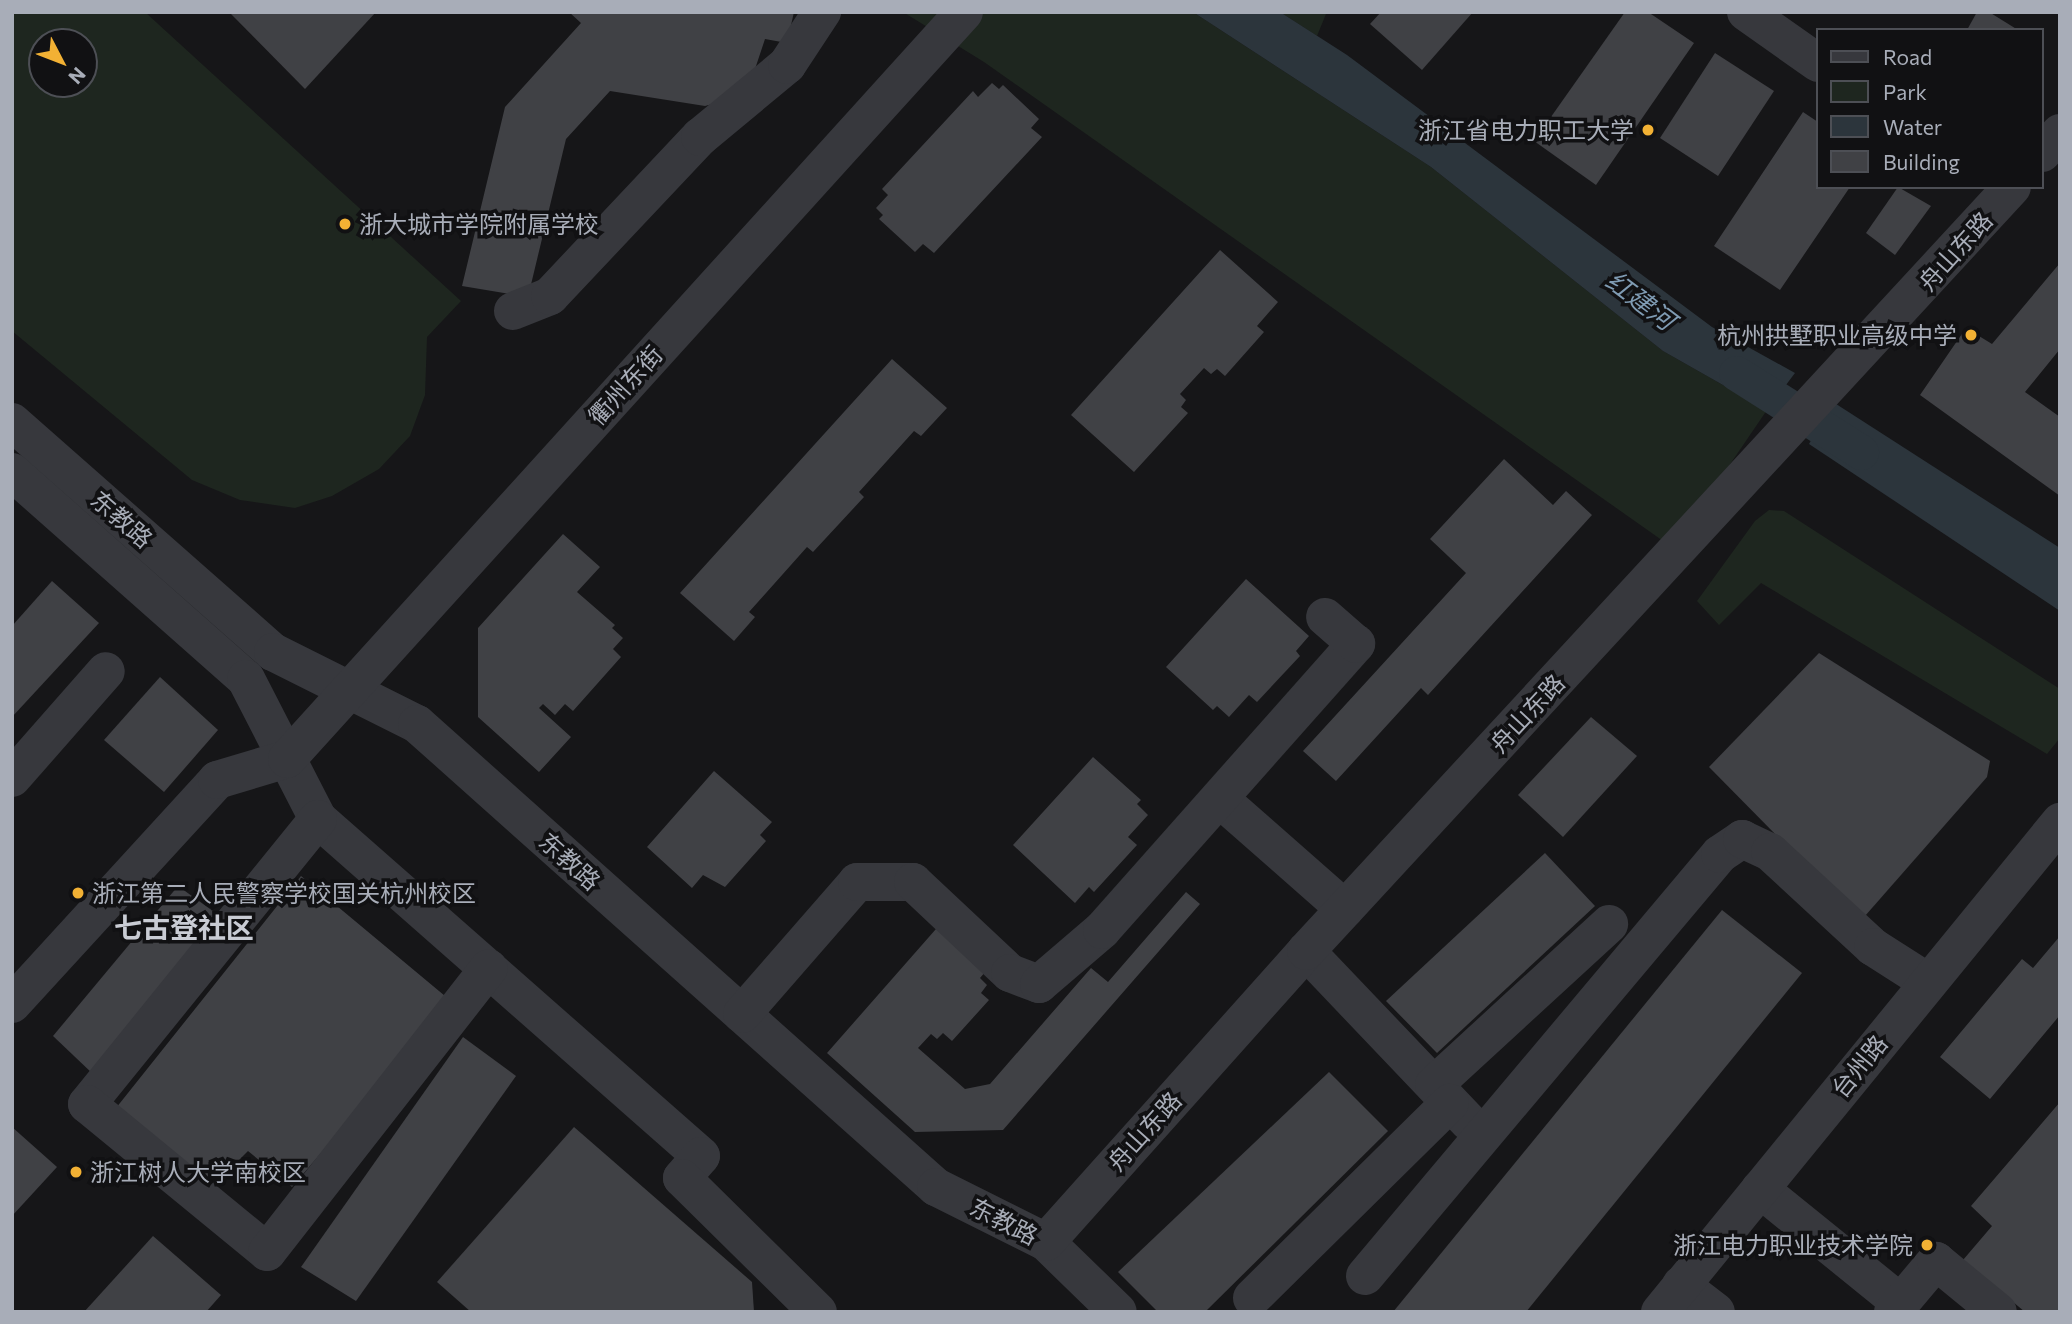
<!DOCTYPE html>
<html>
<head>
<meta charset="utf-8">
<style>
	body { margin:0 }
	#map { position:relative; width:2072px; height:1324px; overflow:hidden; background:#161618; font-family:Commissioner,"Noto Sans SC",sans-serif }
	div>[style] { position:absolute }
	.green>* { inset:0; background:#1e261f }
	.water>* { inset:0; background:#2c353c }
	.canal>* { height:35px; margin:-17.5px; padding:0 17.5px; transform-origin:17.5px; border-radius:17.5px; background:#2c353c }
	.building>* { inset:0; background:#404145 }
	.minor>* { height:38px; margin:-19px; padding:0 19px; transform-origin:19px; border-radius:19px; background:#37383d }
	.dots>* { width:19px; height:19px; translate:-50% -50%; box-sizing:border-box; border:4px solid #111113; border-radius:50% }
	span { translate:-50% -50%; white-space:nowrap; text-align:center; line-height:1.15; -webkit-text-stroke:7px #111113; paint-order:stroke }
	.poi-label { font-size:24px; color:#a8adb8 }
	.right { translate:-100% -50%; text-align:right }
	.left { translate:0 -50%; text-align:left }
	.street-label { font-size:24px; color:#a8adb8 }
	.water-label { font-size:26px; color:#7f9bb3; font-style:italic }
	.quarter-label { font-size:28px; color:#c9ccd4; font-weight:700 }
	.frame { position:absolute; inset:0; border:14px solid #a8adb8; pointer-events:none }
	.legend { position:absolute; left:1816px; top:28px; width:228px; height:161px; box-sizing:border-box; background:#111113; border:2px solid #4d4f55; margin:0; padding:9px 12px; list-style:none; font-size:21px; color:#a8adb8 }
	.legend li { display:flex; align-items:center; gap:14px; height:35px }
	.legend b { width:35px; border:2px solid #4d4f55 }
	.north { position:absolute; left:28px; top:28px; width:70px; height:70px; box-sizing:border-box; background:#111113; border:2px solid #4d4f55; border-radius:50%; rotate:132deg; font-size:19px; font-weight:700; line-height:28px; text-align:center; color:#a8adb8 }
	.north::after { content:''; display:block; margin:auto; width:24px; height:32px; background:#f2b134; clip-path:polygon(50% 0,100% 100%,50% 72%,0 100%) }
</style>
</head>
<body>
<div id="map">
	<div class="green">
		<div style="clip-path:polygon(evenodd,12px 12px,145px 12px,461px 301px,427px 337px,425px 395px,410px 436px,379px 469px,332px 496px,295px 508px,240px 500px,192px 480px,12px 331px,12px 12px,42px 42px,84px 42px,84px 84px,42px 84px,42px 42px)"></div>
		<div style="clip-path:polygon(903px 12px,1193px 12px,1431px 167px,1663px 351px,1767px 410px,1673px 548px,984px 62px)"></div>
		<div style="clip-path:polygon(1280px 12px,1325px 12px,1326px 14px,1317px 36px)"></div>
		<div style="clip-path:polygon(1769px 510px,1784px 511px,2060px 689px,2060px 738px,2047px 754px,1761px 583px,1719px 625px,1697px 601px,1755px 521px)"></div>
	</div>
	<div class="water">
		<div style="clip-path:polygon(1193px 12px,1280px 12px,1347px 55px,1712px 327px,1795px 373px,1767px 410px,1663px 351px,1431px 167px)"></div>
		<div style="clip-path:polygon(1833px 402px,2060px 548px,2060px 611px,1809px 444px)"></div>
	</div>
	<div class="canal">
		<div style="left:1736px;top:373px;width:148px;rotate:32.3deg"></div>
	</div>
	<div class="building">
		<div style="clip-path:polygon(229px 12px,376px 12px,305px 89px)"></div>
		<div style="clip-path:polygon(569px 12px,794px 12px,787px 43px,765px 39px,749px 87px,730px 99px,705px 106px,610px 91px,566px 139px,528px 297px,462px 286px,505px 107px,581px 23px)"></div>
		<div style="clip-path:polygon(1381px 12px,1473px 12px,1422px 70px,1370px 24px)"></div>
		<div style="clip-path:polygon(1625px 12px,1648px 12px,1694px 43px,1596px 185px,1534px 141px)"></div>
		<div style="clip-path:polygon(1977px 12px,1989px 12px,2018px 30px,1967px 30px)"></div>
		<div style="clip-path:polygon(1715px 53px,1774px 91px,1718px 176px,1660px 138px)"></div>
		<div style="clip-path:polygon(992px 83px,999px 89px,1003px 85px,1039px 119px,1031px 128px,1042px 137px,934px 253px,923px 244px,915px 252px,879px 219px,883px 215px,876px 208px,888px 195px,882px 189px,973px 91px,978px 97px)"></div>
		<div style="clip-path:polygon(1803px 112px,1818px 122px,1818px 187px,1850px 187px,1780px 290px,1714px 246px)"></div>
		<div style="clip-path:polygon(1898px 187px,1931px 206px,1895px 255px,1866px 233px)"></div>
		<div style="clip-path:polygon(1220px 250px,1278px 302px,1257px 326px,1264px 332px,1225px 376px,1217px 369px,1211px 374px,1204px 368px,1180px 394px,1186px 400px,1181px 407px,1188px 413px,1134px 472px,1071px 415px)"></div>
		<div style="clip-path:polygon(2060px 263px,2060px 349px,2025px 392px,2060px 417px,2060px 496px,1920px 395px,1966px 328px,1992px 344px)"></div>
		<div style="clip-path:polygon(892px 359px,947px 408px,921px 436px,914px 431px,859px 492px,864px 497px,813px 552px,807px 547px,749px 612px,755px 617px,734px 641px,680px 593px)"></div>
		<div style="clip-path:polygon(1504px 459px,1553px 505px,1566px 491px,1592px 515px,1428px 695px,1421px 688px,1336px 781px,1303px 751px,1466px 573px,1430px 539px)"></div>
		<div style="clip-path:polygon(563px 534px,600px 567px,577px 592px,615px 625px,612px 628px,623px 638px,613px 649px,621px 657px,573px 711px,565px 704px,555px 715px,543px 704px,539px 708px,571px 737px,539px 772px,478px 717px,478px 628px)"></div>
		<div style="clip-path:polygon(1246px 579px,1309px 636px,1296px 651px,1300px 656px,1257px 702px,1249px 695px,1229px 717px,1217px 706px,1213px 710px,1166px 667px)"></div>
		<div style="clip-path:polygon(52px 581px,99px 623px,12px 717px,12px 626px)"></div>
		<div style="clip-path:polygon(1819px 653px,1990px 761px,1987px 777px,1865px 916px,1851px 911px,1709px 767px)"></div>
		<div style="clip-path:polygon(160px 677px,218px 730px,164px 792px,104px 740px)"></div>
		<div style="clip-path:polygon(1591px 717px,1637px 756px,1563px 837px,1518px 795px)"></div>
		<div style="clip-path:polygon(1093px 757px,1141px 800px,1137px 804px,1148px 815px,1128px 837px,1137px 845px,1094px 892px,1089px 887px,1075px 903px,1013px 845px)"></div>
		<div style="clip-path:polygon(714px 771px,772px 822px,760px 835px,766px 841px,725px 887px,703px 875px,692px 888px,647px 847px)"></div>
		<div style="clip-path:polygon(1545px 853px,1595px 906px,1437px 1053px,1386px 1001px)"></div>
		<div style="clip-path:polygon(301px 876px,451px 1001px,292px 1187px,248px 1151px,213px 1186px,116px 1108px)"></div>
		<div style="clip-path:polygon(178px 886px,224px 919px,94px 1075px,53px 1036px)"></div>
		<div style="clip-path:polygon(1186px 892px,1200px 904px,1003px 1130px,915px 1132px,827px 1053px,943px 921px,992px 964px,980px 978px,987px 985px,981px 993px,989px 1000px,952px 1041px,943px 1033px,937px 1039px,931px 1034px,918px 1048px,965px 1089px,990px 1084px,1091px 968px,1108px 982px)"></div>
		<div style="clip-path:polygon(1722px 910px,1802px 973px,1526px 1312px,1393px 1312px)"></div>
		<div style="clip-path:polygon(2060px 936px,2060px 1015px,1990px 1099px,1940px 1057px,2022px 959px,2033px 968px)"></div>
		<div style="clip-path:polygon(463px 1037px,516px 1076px,356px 1301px,301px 1267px)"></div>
		<div style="clip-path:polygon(1329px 1072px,1388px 1131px,1205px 1312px,1158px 1312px,1118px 1272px)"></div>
		<div style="clip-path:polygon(2060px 1102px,2060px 1312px,2025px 1312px,1963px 1260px,1992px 1226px,1971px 1206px)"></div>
		<div style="clip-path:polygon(12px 1127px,57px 1167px,12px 1216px)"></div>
		<div style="clip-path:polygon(574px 1127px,752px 1282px,754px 1312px,471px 1312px,437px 1282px)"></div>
		<div style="clip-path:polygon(153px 1236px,221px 1295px,206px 1312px,84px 1312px)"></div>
	</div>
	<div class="minor">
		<div style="left:1746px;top:12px;width:88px;rotate:35.3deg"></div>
		<div style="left:2042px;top:153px;width:27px;rotate:-48deg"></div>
		<div style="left:513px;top:311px;width:40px;rotate:-22deg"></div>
		<div style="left:550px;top:296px;width:219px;rotate:-46.7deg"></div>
		<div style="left:700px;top:137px;width:113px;rotate:-39.6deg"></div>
		<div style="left:787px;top:65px;width:64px;rotate:-56.6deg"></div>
		<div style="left:12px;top:422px;width:348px;rotate:41.4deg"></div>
		<div style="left:273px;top:652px;width:161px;rotate:26.6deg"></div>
		<div style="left:417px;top:724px;width:696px;rotate:41.74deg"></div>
		<div style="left:936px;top:1187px;width:123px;rotate:26.6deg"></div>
		<div style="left:1046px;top:1242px;width:100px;rotate:44.2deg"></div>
		<div style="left:12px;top:472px;width:312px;rotate:41.5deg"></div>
		<div style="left:246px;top:679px;width:157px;rotate:62.8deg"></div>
		<div style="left:318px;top:819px;width:510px;rotate:41.34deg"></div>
		<div style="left:701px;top:1156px;width:29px;rotate:131deg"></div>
		<div style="left:682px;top:1178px;width:191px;rotate:44.6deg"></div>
		<div style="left:12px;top:778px;width:142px;rotate:-48.7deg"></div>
		<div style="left:1221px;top:800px;width:165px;rotate:41.3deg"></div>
		<div style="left:318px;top:819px;width:367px;rotate:129deg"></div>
		<div style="left:87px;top:1104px;width:233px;rotate:39.4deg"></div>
		<div style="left:267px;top:1252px;width:360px;rotate:-52deg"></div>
		<div style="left:1306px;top:951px;width:236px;rotate:46.4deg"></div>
		<div style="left:12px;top:1004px;width:304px;rotate:-47.5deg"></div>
		<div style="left:217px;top:780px;width:73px;rotate:-16.7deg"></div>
		<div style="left:287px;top:759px;width:1008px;rotate:-47.81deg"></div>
		<div style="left:742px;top:1014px;width:175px;rotate:-48.9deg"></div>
		<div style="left:857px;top:882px;width:56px"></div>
		<div style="left:913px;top:882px;width:133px;rotate:43.2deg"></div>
		<div style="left:1010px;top:973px;width:31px;rotate:21deg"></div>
		<div style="left:1039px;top:984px;width:83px;rotate:-40.6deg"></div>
		<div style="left:1102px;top:930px;width:383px;rotate:-48.4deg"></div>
		<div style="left:1356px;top:644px;width:41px;rotate:-138.9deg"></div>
		<div style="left:1434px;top:1085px;width:238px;rotate:-42.6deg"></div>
		<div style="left:1760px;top:1189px;width:181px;rotate:39deg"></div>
		<div style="left:1046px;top:1242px;width:390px;rotate:-48.2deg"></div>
		<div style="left:1306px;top:951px;width:1040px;rotate:-47.26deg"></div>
		<div style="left:1365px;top:1276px;width:551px;rotate:-49.93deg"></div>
		<div style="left:1720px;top:854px;width:27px;rotate:-34deg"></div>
		<div style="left:1742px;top:839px;width:31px;rotate:25deg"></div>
		<div style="left:1770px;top:852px;width:140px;rotate:42.7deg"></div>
		<div style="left:1873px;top:947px;width:65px;rotate:32.5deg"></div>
		<div style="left:1681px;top:1285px;width:44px;rotate:37.6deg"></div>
		<div style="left:1252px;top:1298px;width:278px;rotate:-44.6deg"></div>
		<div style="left:1660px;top:1312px;width:633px;rotate:-50.77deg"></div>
		<div style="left:1893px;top:1312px;width:67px;rotate:-49.9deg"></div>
		<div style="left:1936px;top:1261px;width:80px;rotate:39.4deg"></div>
	</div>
	<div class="dots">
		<div style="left:1648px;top:130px;background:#f2b134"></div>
		<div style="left:345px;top:224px;background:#f2b134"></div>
		<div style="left:1971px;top:335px;background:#f2b134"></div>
		<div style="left:78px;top:893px;background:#f2b134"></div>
		<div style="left:76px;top:1172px;background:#f2b134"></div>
		<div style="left:1927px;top:1245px;background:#f2b134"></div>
	</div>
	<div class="poi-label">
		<span class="right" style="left:1634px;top:130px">浙江省电力职工大学</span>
		<span class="left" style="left:359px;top:224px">浙大城市学院附属学校</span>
		<span class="right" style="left:1957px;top:335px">杭州拱墅职业高级中学</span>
		<span class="left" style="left:92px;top:893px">浙江第二人民警察学校国关杭州校区</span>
		<span class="left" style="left:90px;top:1172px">浙江树人大学南校区</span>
		<span class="right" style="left:1913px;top:1245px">浙江电力职业技术学院</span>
	</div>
	<div class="street-label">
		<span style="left:1955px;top:251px;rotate:-48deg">舟山东路</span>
		<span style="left:625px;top:385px;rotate:-48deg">衢州东街</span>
		<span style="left:122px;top:519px;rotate:41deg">东教路</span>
		<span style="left:1527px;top:713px;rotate:-47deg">舟山东路</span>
		<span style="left:570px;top:861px;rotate:42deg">东教路</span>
		<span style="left:1859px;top:1066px;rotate:-51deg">台州路</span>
		<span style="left:1144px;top:1131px;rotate:-48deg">舟山东路</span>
		<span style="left:1004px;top:1221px;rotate:27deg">东教路</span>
	</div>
	<div class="water-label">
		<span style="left:1641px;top:300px;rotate:37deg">红建河</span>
	</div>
	<div class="quarter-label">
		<span style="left:184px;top:927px">七古登社区</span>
	</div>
	<div class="frame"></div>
	<ul class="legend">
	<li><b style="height:9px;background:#37383d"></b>Road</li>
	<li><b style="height:19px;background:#1e261f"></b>Park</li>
	<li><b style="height:19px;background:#2c353c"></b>Water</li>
	<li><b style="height:19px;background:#404145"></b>Building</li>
	</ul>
	<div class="north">N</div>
</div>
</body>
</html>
